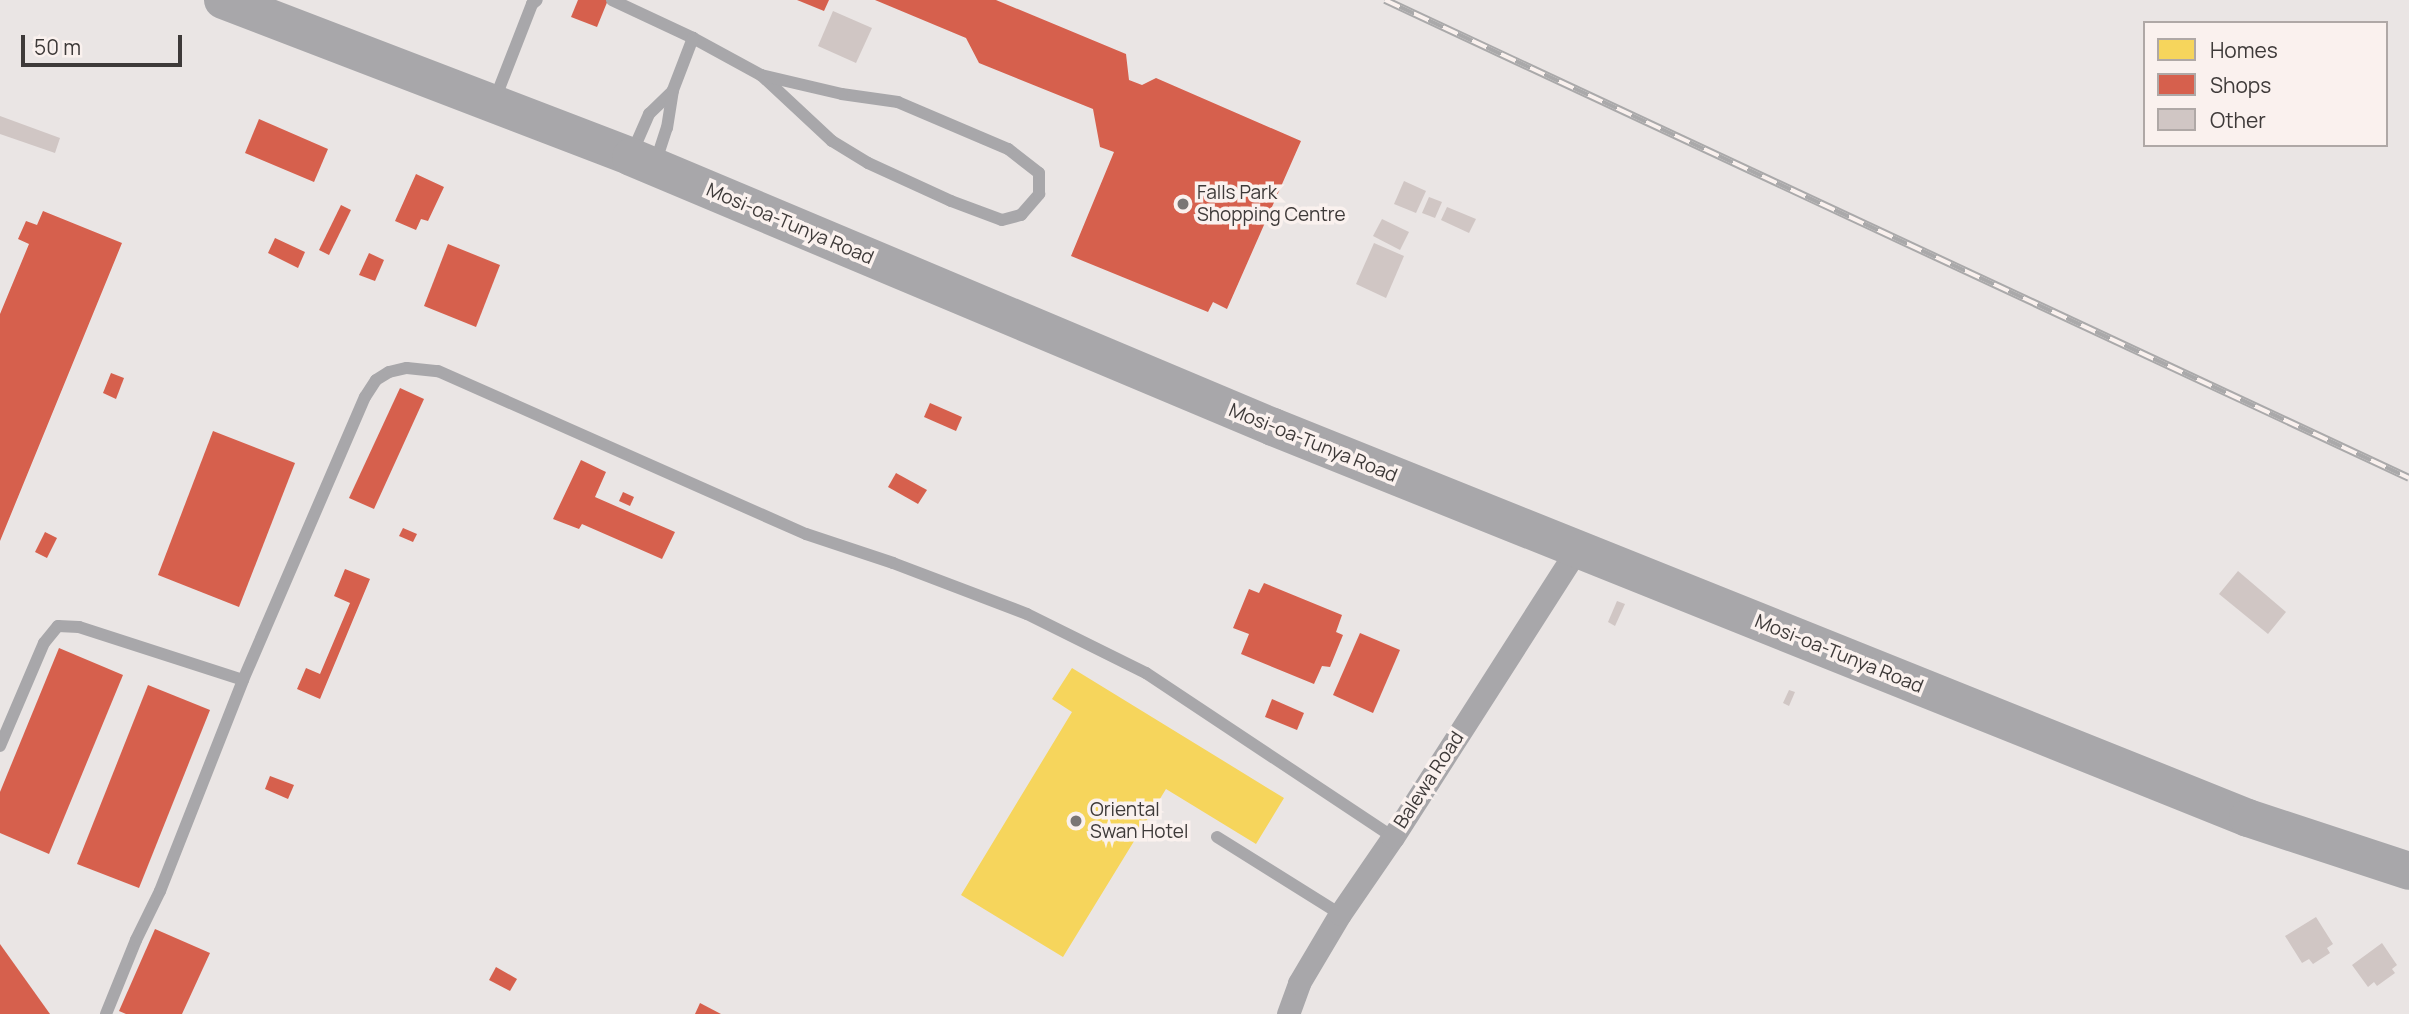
<!DOCTYPE html>
<html>
<head>
<meta charset="utf-8">
<style>
	body { margin:0 }
	#map { position:relative; width:2409px; height:1014px; overflow:hidden; background:#eae5e4; font-family:Manrope,sans-serif }
	div>[style] { position:absolute }
	.homes>* { inset:0; background:#f6d55c }
	.shops>* { inset:0; background:#d6604d }
	.building>* { inset:0; background:#d0c6c4 }
	.service>* { height:12px; margin:-6px; padding:0 6px; transform-origin:6px; border-radius:6px; background:#a8a7aa }
	.minor>* { height:23px; margin:-11.5px; padding:0 11.5px; transform-origin:11.5px; border-radius:11.5px; background:#a8a7aa }
	.trunk>* { height:38px; margin:-19px; padding:0 19px; transform-origin:19px; border-radius:19px; background:#a8a7aa }
	.rail>* { height:8px; margin-top:-4px; transform-origin:0; background:repeating-linear-gradient(90deg,#faf1ee 0 16px,#aaa9aa 0 32px); box-sizing:border-box; border-block:2px solid #aaa9aa }
	.dots>* { width:19px; height:19px; translate:-50% -50%; box-sizing:border-box; border:4px solid #faf1ee; border-radius:50% }
	span { translate:-50% -50%; white-space:nowrap; text-align:center; line-height:1.15; -webkit-text-stroke:7px #faf1ee; paint-order:stroke }
	.poi-label { font-size:19px; color:#3e3a39 }
	.left { translate:0 -50%; text-align:left }
	.street-label { font-size:19px; color:#3e3a39 }
	.legend { position:absolute; left:2143px; top:21px; width:245px; height:126px; box-sizing:border-box; background:#faf1ee; border:2px solid #afa8a6; margin:0; padding:9px 12px; list-style:none; font-size:21px; color:#3e3a39 }
	.legend li { display:flex; align-items:center; gap:14px; height:35px }
	.legend b { width:35px; border:2px solid #afa8a6 }
	.scale { position:absolute; left:21px; top:35px; width:161px; height:32px; box-sizing:border-box; border:4px solid #3e3a39; border-top:0; padding-left:9px; font-size:21px; line-height:24px; white-space:nowrap; color:#3e3a39; -webkit-text-stroke:5px #faf1ee; paint-order:stroke }
</style>
</head>
<body>
<div id="map">
	<div class="homes">
		<div style="clip-path:polygon(1072px 668px,1284px 798px,1256px 844px,1166px 789px,1063px 957px,961px 895px,1072px 712px,1052px 699px)"></div>
	</div>
	<div class="shops">
		<div style="clip-path:polygon(578px 0,608px 0,597px 27px,571px 17px)"></div>
		<div style="clip-path:polygon(797px 0,829px 0,824px 11px)"></div>
		<div style="clip-path:polygon(875px 0,996px 0,1126px 54px,1129px 80px,1142px 85px,1156px 78px,1301px 141px,1227px 309px,1213px 302px,1208px 312px,1071px 256px,1114px 152px,1100px 147px,1093px 109px,979px 63px,966px 38px)"></div>
		<div style="clip-path:polygon(259px 119px,328px 149px,314px 182px,245px 153px)"></div>
		<div style="clip-path:polygon(416px 174px,444px 187px,428px 221px,421px 219px,416px 230px,395px 221px)"></div>
		<div style="clip-path:polygon(341px 205px,351px 210px,329px 255px,319px 250px)"></div>
		<div style="clip-path:polygon(43px 211px,122px 243px,0 541px,0 314px,29px 244px,18px 239px,26px 221px,37px 225px)"></div>
		<div style="clip-path:polygon(275px 238px,305px 252px,298px 268px,268px 253px)"></div>
		<div style="clip-path:polygon(448px 244px,500px 265px,476px 327px,424px 306px)"></div>
		<div style="clip-path:polygon(369px 253px,384px 260px,375px 281px,359px 275px)"></div>
		<div style="clip-path:polygon(111px 373px,124px 378px,116px 399px,103px 393px)"></div>
		<div style="clip-path:polygon(400px 388px,424px 399px,374px 509px,349px 498px)"></div>
		<div style="clip-path:polygon(930px 403px,962px 417px,956px 431px,924px 417px)"></div>
		<div style="clip-path:polygon(213px 431px,295px 463px,239px 607px,158px 575px)"></div>
		<div style="clip-path:polygon(581px 460px,606px 472px,595px 497px,675px 532px,662px 559px,582px 524px,579px 529px,553px 519px)"></div>
		<div style="clip-path:polygon(896px 473px,927px 490px,918px 504px,888px 487px)"></div>
		<div style="clip-path:polygon(623px 492px,634px 497px,630px 506px,619px 501px)"></div>
		<div style="clip-path:polygon(403px 528px,417px 534px,413px 542px,399px 536px)"></div>
		<div style="clip-path:polygon(45px 532px,57px 538px,47px 558px,35px 552px)"></div>
		<div style="clip-path:polygon(345px 569px,370px 579px,320px 699px,297px 689px,306px 668px,320px 674px,350px 603px,334px 596px)"></div>
		<div style="clip-path:polygon(1264px 583px,1342px 615px,1336px 632px,1343px 635px,1330px 667px,1322px 666px,1314px 684px,1241px 654px,1249px 634px,1233px 628px,1249px 589px,1259px 593px)"></div>
		<div style="clip-path:polygon(1360px 633px,1400px 650px,1373px 713px,1333px 695px)"></div>
		<div style="clip-path:polygon(59px 648px,123px 675px,49px 854px,0 833px,0 792px)"></div>
		<div style="clip-path:polygon(148px 685px,210px 710px,139px 888px,77px 864px)"></div>
		<div style="clip-path:polygon(1272px 699px,1304px 713px,1297px 730px,1265px 717px)"></div>
		<div style="clip-path:polygon(270px 776px,294px 785px,288px 799px,265px 789px)"></div>
		<div style="clip-path:polygon(155px 929px,210px 953px,182px 1014px,126px 1014px,119px 1011px)"></div>
		<div style="clip-path:polygon(0 944px,50px 1014px,0 1014px)"></div>
		<div style="clip-path:polygon(496px 967px,517px 979px,510px 991px,489px 980px)"></div>
		<div style="clip-path:polygon(700px 1003px,721px 1014px,695px 1014px)"></div>
	</div>
	<div class="building">
		<div style="clip-path:polygon(833px 11px,872px 28px,856px 63px,818px 46px)"></div>
		<div style="clip-path:polygon(0 116px,60px 138px,55px 153px,0 134px)"></div>
		<div style="clip-path:polygon(1404px 181px,1426px 191px,1416px 213px,1394px 204px)"></div>
		<div style="clip-path:polygon(1429px 197px,1442px 202px,1435px 218px,1422px 213px)"></div>
		<div style="clip-path:polygon(1447px 207px,1476px 219px,1469px 233px,1441px 220px)"></div>
		<div style="clip-path:polygon(1382px 219px,1409px 232px,1400px 250px,1373px 236px)"></div>
		<div style="clip-path:polygon(1374px 243px,1404px 256px,1386px 298px,1356px 284px)"></div>
		<div style="clip-path:polygon(2238px 571px,2286px 612px,2268px 634px,2219px 594px)"></div>
		<div style="clip-path:polygon(1617px 601px,1625px 604px,1615px 626px,1608px 622px)"></div>
		<div style="clip-path:polygon(1789px 690px,1795px 692px,1789px 706px,1783px 703px)"></div>
		<div style="clip-path:polygon(2316px 917px,2333px 944px,2327px 948px,2330px 953px,2313px 964px,2309px 959px,2302px 963px,2285px 936px)"></div>
		<div style="clip-path:polygon(2382px 943px,2397px 965px,2392px 969px,2395px 973px,2377px 986px,2374px 982px,2368px 987px,2352px 965px)"></div>
	</div>
	<div class="service">
		<div style="left:612px;top:0;width:89px;rotate:25.1deg"></div>
		<div style="left:693px;top:38px;width:77px;rotate:28.6deg"></div>
		<div style="left:761px;top:75px;width:97px;rotate:42.9deg"></div>
		<div style="left:832px;top:141px;width:42px;rotate:31.4deg"></div>
		<div style="left:868px;top:163px;width:91px;rotate:24.6deg"></div>
		<div style="left:951px;top:201px;width:54px;rotate:20.4deg"></div>
		<div style="left:1002px;top:220px;width:20px;rotate:-15deg"></div>
		<div style="left:1021px;top:215px;width:28px;rotate:-49deg"></div>
		<div style="left:1039px;top:194px;width:21px;rotate:-90deg"></div>
		<div style="left:1039px;top:173px;width:39px;rotate:-142deg"></div>
		<div style="left:1008px;top:149px;width:120px;rotate:-156.9deg"></div>
		<div style="left:898px;top:102px;width:57px;rotate:-171.9deg"></div>
		<div style="left:842px;top:94px;width:83px;rotate:-166.8deg"></div>
		<div style="left:495px;top:99px;width:102px;rotate:-68.7deg"></div>
		<div style="left:532px;top:4px;width:6px;rotate:-39deg"></div>
		<div style="left:632px;top:153px;width:43px;rotate:-66.4deg"></div>
		<div style="left:649px;top:114px;width:33px;rotate:-44deg"></div>
		<div style="left:655px;top:164px;width:38px;rotate:-72deg"></div>
		<div style="left:667px;top:128px;width:38px;rotate:-81deg"></div>
		<div style="left:673px;top:90px;width:56px;rotate:-69deg"></div>
		<div style="left:0;top:746px;width:112px;rotate:-66.9deg"></div>
		<div style="left:44px;top:643px;width:22px;rotate:-51deg"></div>
		<div style="left:58px;top:626px;width:21px;rotate:3deg"></div>
		<div style="left:79px;top:627px;width:172px;rotate:17.9deg"></div>
		<div style="left:1217px;top:837px;width:145px;rotate:32deg"></div>
		<div style="left:106px;top:1014px;width:80px;rotate:-67.9deg"></div>
		<div style="left:136px;top:940px;width:55px;rotate:-63.9deg"></div>
		<div style="left:160px;top:891px;width:227px;rotate:-68.5deg"></div>
		<div style="left:243px;top:680px;width:308px;rotate:-66.7deg"></div>
		<div style="left:365px;top:397px;width:20px;rotate:-57deg"></div>
		<div style="left:376px;top:380px;width:15px;rotate:-32deg"></div>
		<div style="left:389px;top:372px;width:18px;rotate:-13deg"></div>
		<div style="left:407px;top:368px;width:31px;rotate:6deg"></div>
		<div style="left:438px;top:371px;width:402px;rotate:23.9deg"></div>
		<div style="left:806px;top:534px;width:92px;rotate:18.4deg"></div>
		<div style="left:893px;top:563px;width:143px;rotate:20.8deg"></div>
		<div style="left:1027px;top:614px;width:133px;rotate:26.4deg"></div>
		<div style="left:1146px;top:673px;width:296px;rotate:33.6deg"></div>
	</div>
	<div class="minor">
		<div style="left:1288px;top:1014px;width:33px;rotate:-70deg"></div>
		<div style="left:1299px;top:983px;width:80px;rotate:-59.3deg"></div>
		<div style="left:1340px;top:914px;width:93px;rotate:-55.5deg"></div>
		<div style="left:1393px;top:837px;width:342px;rotate:-57.4deg"></div>
	</div>
	<div class="trunk">
		<div style="left:223px;top:0;width:437px;rotate:21deg"></div>
		<div style="left:631px;top:157px;width:696px;rotate:22.81deg"></div>
		<div style="left:1273px;top:427px;width:1050px;rotate:21.85deg"></div>
		<div style="left:2248px;top:818px;width:169px;rotate:18.2deg"></div>
	</div>
	<div class="rail">
		<div style="left:1385px;top:0;width:1130px;rotate:25.02deg"></div>
	</div>
	<div class="dots">
		<div style="left:1183px;top:204px;background:#7a7675"></div>
		<div style="left:1076px;top:821px;background:#7a7675"></div>
	</div>
	<div class="poi-label">
		<span class="left" style="left:1197px;top:204px">Falls Park<br>Shopping Centre</span>
		<span class="left" style="left:1090px;top:821px">Oriental<br>Swan Hotel</span>
	</div>
	<div class="street-label">
		<span style="left:790px;top:224px;rotate:23deg">Mosi-oa-Tunya Road</span>
		<span style="left:1313px;top:443px;rotate:22deg">Mosi-oa-Tunya Road</span>
		<span style="left:1839px;top:654px;rotate:22deg">Mosi-oa-Tunya Road</span>
		<span style="left:1429px;top:780px;rotate:-57deg">Balewa Road</span>
	</div>
	<ul class="legend">
	<li><b style="height:19px;background:#f6d55c"></b>Homes</li>
	<li><b style="height:19px;background:#d6604d"></b>Shops</li>
	<li><b style="height:19px;background:#d0c6c4"></b>Other</li>
	</ul>
	<div class="scale">50 m</div>
</div>
</body>
</html>
